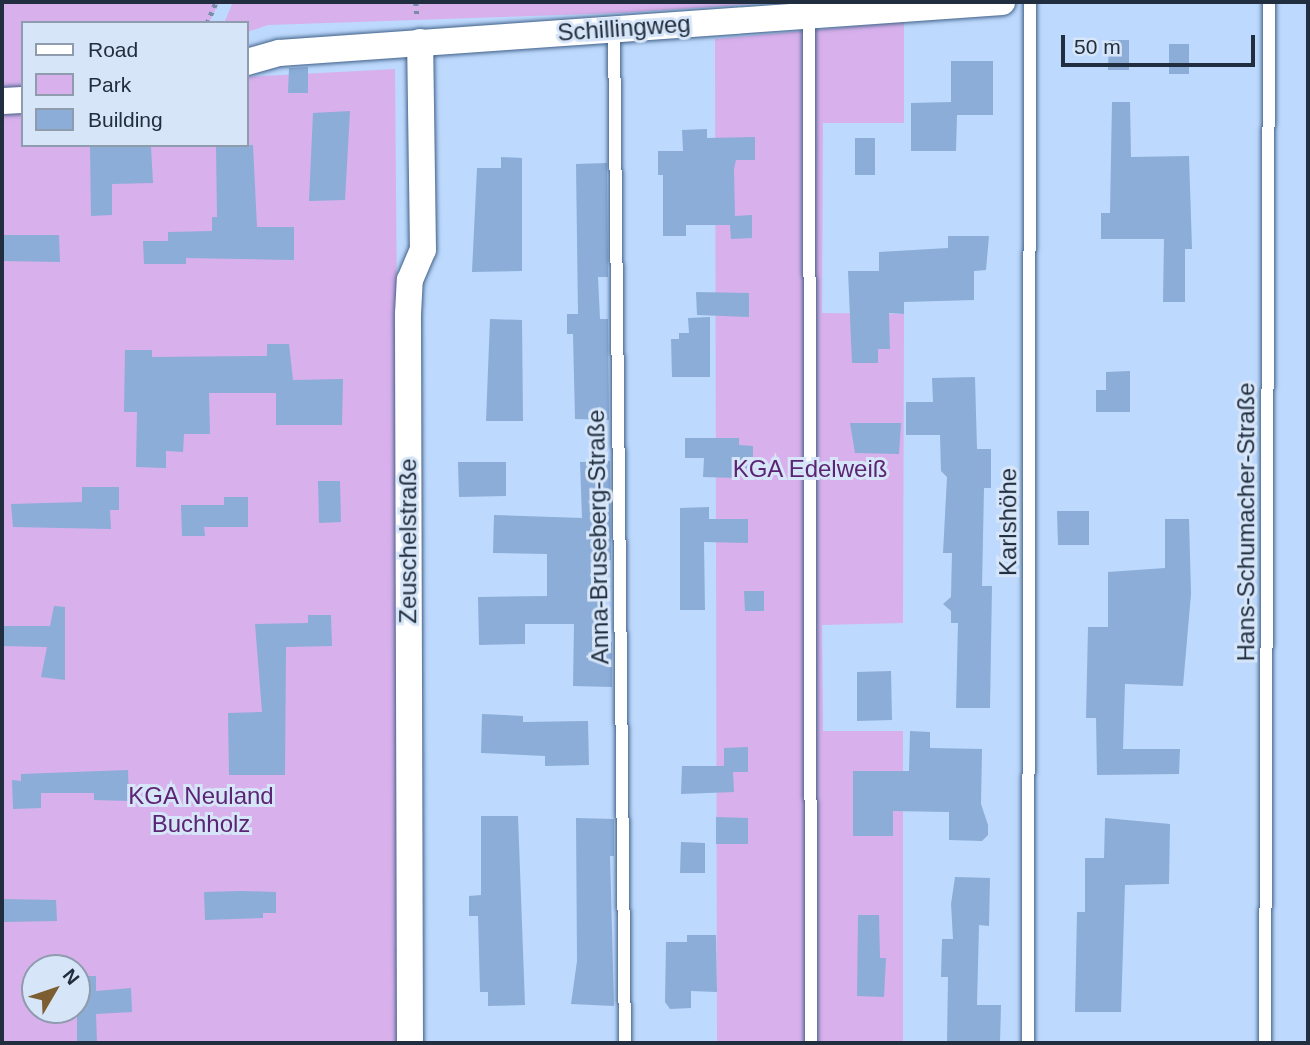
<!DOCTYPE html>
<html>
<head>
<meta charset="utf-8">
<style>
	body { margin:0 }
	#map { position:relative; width:1310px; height:1045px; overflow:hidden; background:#bdd9fd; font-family:Helvetica,sans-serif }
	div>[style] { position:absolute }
	.green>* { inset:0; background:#d8b0ec }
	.building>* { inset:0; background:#8badd8 }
	.path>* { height:4.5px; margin-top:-2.25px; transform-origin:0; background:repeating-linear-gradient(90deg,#778da8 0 3.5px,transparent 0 8.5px) }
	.roads { filter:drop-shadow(0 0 2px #426188) drop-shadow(0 0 2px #426188) }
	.lane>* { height:12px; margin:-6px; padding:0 6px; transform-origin:6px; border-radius:6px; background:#fff }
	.street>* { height:26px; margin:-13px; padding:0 13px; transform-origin:13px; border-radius:13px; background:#fff }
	span { translate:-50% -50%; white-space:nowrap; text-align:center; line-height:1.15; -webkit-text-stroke:6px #d7e5f8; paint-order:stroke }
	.street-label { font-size:24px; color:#202e3f }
	.park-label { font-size:24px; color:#5c2573 }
	.frame { position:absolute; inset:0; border:4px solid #202e3f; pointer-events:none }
	.legend { position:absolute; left:21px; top:21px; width:228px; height:126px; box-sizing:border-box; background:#d7e5f8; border:2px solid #8e9cae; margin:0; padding:9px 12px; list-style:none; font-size:21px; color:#202e3f }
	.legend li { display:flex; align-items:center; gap:14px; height:35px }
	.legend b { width:35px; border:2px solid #8e9cae }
	.north { position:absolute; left:21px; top:954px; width:70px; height:70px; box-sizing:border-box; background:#d7e5f8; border:2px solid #8e9cae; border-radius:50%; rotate:51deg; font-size:19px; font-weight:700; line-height:28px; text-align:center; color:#202e3f }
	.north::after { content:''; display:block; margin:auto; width:24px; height:32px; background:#7c5e32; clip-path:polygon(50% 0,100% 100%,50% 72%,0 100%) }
	.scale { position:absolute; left:1061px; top:35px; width:194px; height:32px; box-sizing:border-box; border:4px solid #202e3f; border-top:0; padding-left:9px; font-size:21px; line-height:24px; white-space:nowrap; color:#202e3f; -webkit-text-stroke:5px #d7e5f8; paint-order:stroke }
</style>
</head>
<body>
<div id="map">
	<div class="green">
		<div style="clip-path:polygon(evenodd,2px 2px,219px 2px,209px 23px,23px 23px,23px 145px,247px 145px,247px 77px,395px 69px,403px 1043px,2px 1043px,2px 2px,35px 968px,77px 968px,77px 1010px,35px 1010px,35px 968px)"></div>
		<div style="clip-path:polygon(233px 2px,788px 2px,619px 13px,268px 25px,247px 32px,247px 23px,224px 23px)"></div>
		<div style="clip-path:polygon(904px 22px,904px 123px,823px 123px,822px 313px,904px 314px,903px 623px,822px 625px,823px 731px,903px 731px,903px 1043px,717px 1043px,715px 39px)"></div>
	</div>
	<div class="building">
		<div style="clip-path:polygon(1109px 40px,1129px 40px,1129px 70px,1108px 70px)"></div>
		<div style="clip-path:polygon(1169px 44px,1189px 44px,1189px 74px,1169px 74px)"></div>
		<div style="clip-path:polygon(951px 61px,993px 61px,993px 115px,957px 115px,956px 151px,911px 151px,911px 103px,951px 102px)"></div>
		<div style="clip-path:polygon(308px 67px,308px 93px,288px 93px,289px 68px)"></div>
		<div style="clip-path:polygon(1112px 102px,1130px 102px,1131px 157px,1189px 156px,1192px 249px,1185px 249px,1185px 302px,1163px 302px,1164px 239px,1101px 239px,1101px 213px,1110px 213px)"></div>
		<div style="clip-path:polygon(350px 111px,345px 200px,309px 201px,313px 113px)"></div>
		<div style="clip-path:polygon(707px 129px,707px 138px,755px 137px,755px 160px,736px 160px,734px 169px,735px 216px,752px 215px,752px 238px,731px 239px,730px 225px,686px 225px,686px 236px,663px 236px,663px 175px,658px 175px,658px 151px,683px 151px,682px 130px)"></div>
		<div style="clip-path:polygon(855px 138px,875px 138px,875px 175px,855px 175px)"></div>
		<div style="clip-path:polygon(216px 145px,253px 145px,257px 227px,294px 227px,294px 260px,186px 258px,186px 264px,144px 264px,143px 241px,168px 241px,168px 232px,212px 231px,212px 217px,217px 217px)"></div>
		<div style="clip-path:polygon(90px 147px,151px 147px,153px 183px,112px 184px,112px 215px,91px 216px)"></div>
		<div style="clip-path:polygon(501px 157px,522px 158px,522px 271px,472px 272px,477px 168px,501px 168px)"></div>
		<div style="clip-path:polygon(607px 163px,608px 277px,598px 277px,600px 319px,608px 319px,609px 420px,575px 419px,573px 334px,567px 334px,567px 314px,578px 314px,576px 164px)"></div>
		<div style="clip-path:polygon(2px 235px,59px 235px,60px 262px,2px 261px)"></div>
		<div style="clip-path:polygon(948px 236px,989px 236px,986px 270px,974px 271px,974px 300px,904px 302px,904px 314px,889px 313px,890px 349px,878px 349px,878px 363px,852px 363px,848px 271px,879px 271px,879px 252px,948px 248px)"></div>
		<div style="clip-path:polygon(696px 292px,749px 293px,749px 317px,697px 315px)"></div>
		<div style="clip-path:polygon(710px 317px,710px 377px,672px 377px,671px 339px,679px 339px,679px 333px,689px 333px,688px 318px)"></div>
		<div style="clip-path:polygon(490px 319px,522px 320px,523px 421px,486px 421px)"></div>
		<div style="clip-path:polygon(267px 344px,289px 344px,293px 380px,343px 379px,342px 425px,276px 425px,276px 393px,209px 393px,210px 434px,184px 434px,183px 452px,166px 451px,166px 468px,136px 467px,137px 412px,124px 412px,125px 350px,152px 350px,152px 357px,267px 356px)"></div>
		<div style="clip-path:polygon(1130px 371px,1130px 412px,1096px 412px,1096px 390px,1106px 390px,1106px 372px)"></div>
		<div style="clip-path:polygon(975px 377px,977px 449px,991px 449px,991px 488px,984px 488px,982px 586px,992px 586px,990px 708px,956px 708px,958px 623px,951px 623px,951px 611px,943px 604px,951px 597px,952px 553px,943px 553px,947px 477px,941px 471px,940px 435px,906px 435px,906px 402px,933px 402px,932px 378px)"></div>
		<div style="clip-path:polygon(850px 423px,901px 423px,899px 454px,855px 453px)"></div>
		<div style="clip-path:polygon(685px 438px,739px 438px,739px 445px,753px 446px,753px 468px,737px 468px,738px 478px,703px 477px,704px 458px,685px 458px)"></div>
		<div style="clip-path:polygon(610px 461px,611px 560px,602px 560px,604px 642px,612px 642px,612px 687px,573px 686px,574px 624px,525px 624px,525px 644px,479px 645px,478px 597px,547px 596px,547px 554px,493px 553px,494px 515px,582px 518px,580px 462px)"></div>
		<div style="clip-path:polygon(458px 462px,506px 462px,506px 496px,459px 497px)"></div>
		<div style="clip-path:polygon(318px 481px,340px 481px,341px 522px,319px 523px)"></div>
		<div style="clip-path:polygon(82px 487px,119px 487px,119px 510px,110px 510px,111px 529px,13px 527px,11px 504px,82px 502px)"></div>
		<div style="clip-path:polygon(224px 497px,248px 497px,248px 527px,204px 527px,205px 536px,182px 536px,181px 505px,224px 505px)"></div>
		<div style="clip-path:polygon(709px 507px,709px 519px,748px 519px,748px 543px,704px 542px,705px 610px,680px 610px,680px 508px)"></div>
		<div style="clip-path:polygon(1057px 511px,1089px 511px,1089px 545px,1058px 545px)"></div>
		<div style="clip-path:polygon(1165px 519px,1189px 519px,1191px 594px,1183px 686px,1125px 684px,1123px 749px,1180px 749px,1179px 774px,1097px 775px,1096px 718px,1086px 718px,1088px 627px,1108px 627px,1108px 572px,1165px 568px)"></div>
		<div style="clip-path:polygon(744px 591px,764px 591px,764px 611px,745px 611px)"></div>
		<div style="clip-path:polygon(54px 606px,65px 607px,65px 680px,41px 677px,47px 647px,2px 646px,2px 626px,50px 626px)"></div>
		<div style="clip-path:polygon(308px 615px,331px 615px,332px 646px,286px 647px,285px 775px,229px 775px,228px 713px,262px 712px,255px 624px,308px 623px)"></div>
		<div style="clip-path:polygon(891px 671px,892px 720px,857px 721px,857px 672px)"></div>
		<div style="clip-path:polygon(482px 714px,523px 716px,523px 722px,588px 721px,589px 765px,545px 766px,545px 756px,481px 753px)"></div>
		<div style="clip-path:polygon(910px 731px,930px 732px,930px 748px,982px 749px,981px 804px,988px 825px,988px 835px,982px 841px,949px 840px,949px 812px,893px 811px,893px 836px,853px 836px,853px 771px,909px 771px)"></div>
		<div style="clip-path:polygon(748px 747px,748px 772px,733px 772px,734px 792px,681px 794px,682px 766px,724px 766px,724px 748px)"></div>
		<div style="clip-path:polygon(128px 770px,129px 801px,94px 800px,94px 793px,41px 793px,41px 808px,13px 809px,12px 780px,21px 781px,21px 774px)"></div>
		<div style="clip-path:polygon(481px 816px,518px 816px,525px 1005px,488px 1006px,488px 992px,480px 992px,478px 916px,469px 916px,469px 896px,481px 895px)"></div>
		<div style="clip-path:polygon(716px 817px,748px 818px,748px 844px,716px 844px)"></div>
		<div style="clip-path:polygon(576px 818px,614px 819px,614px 856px,610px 856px,614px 1006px,571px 1004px,577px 961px)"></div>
		<div style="clip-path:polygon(1105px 818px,1170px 824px,1169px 884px,1125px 885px,1121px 1012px,1075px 1012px,1077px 912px,1085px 912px,1085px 858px,1104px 858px)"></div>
		<div style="clip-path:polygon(681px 842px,705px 843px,705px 873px,680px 873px)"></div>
		<div style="clip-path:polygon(955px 877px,990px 878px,989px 926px,979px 925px,977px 1005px,1001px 1005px,1000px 1043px,947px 1043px,948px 977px,941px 977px,942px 939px,953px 939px,951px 904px)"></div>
		<div style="clip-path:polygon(242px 891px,276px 892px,276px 913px,263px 913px,263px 918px,205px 920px,204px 892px)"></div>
		<div style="clip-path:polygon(2px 899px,56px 900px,57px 921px,2px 922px)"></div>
		<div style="clip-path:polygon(858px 915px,879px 915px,880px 958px,886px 958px,884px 997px,857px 996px)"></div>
		<div style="clip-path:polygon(687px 935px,716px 935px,717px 992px,691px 991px,691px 1008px,670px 1009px,665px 1002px,666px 942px,687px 942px)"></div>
		<div style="clip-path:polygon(77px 976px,96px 976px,96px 991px,131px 988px,132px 1012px,96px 1014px,97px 1043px,77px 1043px)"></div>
	</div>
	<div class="path">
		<div style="left:416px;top:2px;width:15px;rotate:86deg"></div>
		<div style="left:207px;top:23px;width:23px;rotate:-67deg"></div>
	</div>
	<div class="roads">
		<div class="lane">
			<div style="left:809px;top:14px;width:1029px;rotate:89.89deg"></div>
			<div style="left:614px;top:30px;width:1013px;rotate:89.38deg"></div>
			<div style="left:1028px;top:1043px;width:1041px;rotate:-89.89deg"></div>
			<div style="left:1265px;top:1043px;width:1041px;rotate:-89.78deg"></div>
		</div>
		<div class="street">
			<div style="left:247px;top:62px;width:33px;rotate:-16deg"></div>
			<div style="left:279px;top:53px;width:725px;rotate:-4.03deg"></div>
			<div style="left:2px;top:101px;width:21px;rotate:-3deg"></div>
			<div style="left:410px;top:1043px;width:729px;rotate:-90.16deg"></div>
			<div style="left:408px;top:314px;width:34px;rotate:-87deg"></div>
			<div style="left:410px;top:280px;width:33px;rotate:-67deg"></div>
			<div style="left:423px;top:250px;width:208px;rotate:-90.8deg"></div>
		</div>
	</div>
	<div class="street-label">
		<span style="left:624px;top:28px;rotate:-4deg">Schillingweg</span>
		<span style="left:1008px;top:522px;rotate:-90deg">Karlshöhe</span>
		<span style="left:1246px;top:522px;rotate:-90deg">Hans-Schumacher-Straße</span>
		<span style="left:598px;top:537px;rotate:-91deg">Anna-Bruseberg-Straße</span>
		<span style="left:408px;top:541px;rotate:-90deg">Zeuschelstraße</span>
	</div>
	<div class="park-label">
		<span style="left:810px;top:469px">KGA Edelweiß</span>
		<span style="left:201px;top:810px">KGA Neuland<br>Buchholz</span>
	</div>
	<div class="frame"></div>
	<ul class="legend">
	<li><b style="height:9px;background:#fff"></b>Road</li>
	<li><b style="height:19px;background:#d8b0ec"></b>Park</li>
	<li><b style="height:19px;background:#8badd8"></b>Building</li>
	</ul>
	<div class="north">N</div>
	<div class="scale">50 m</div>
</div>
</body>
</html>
